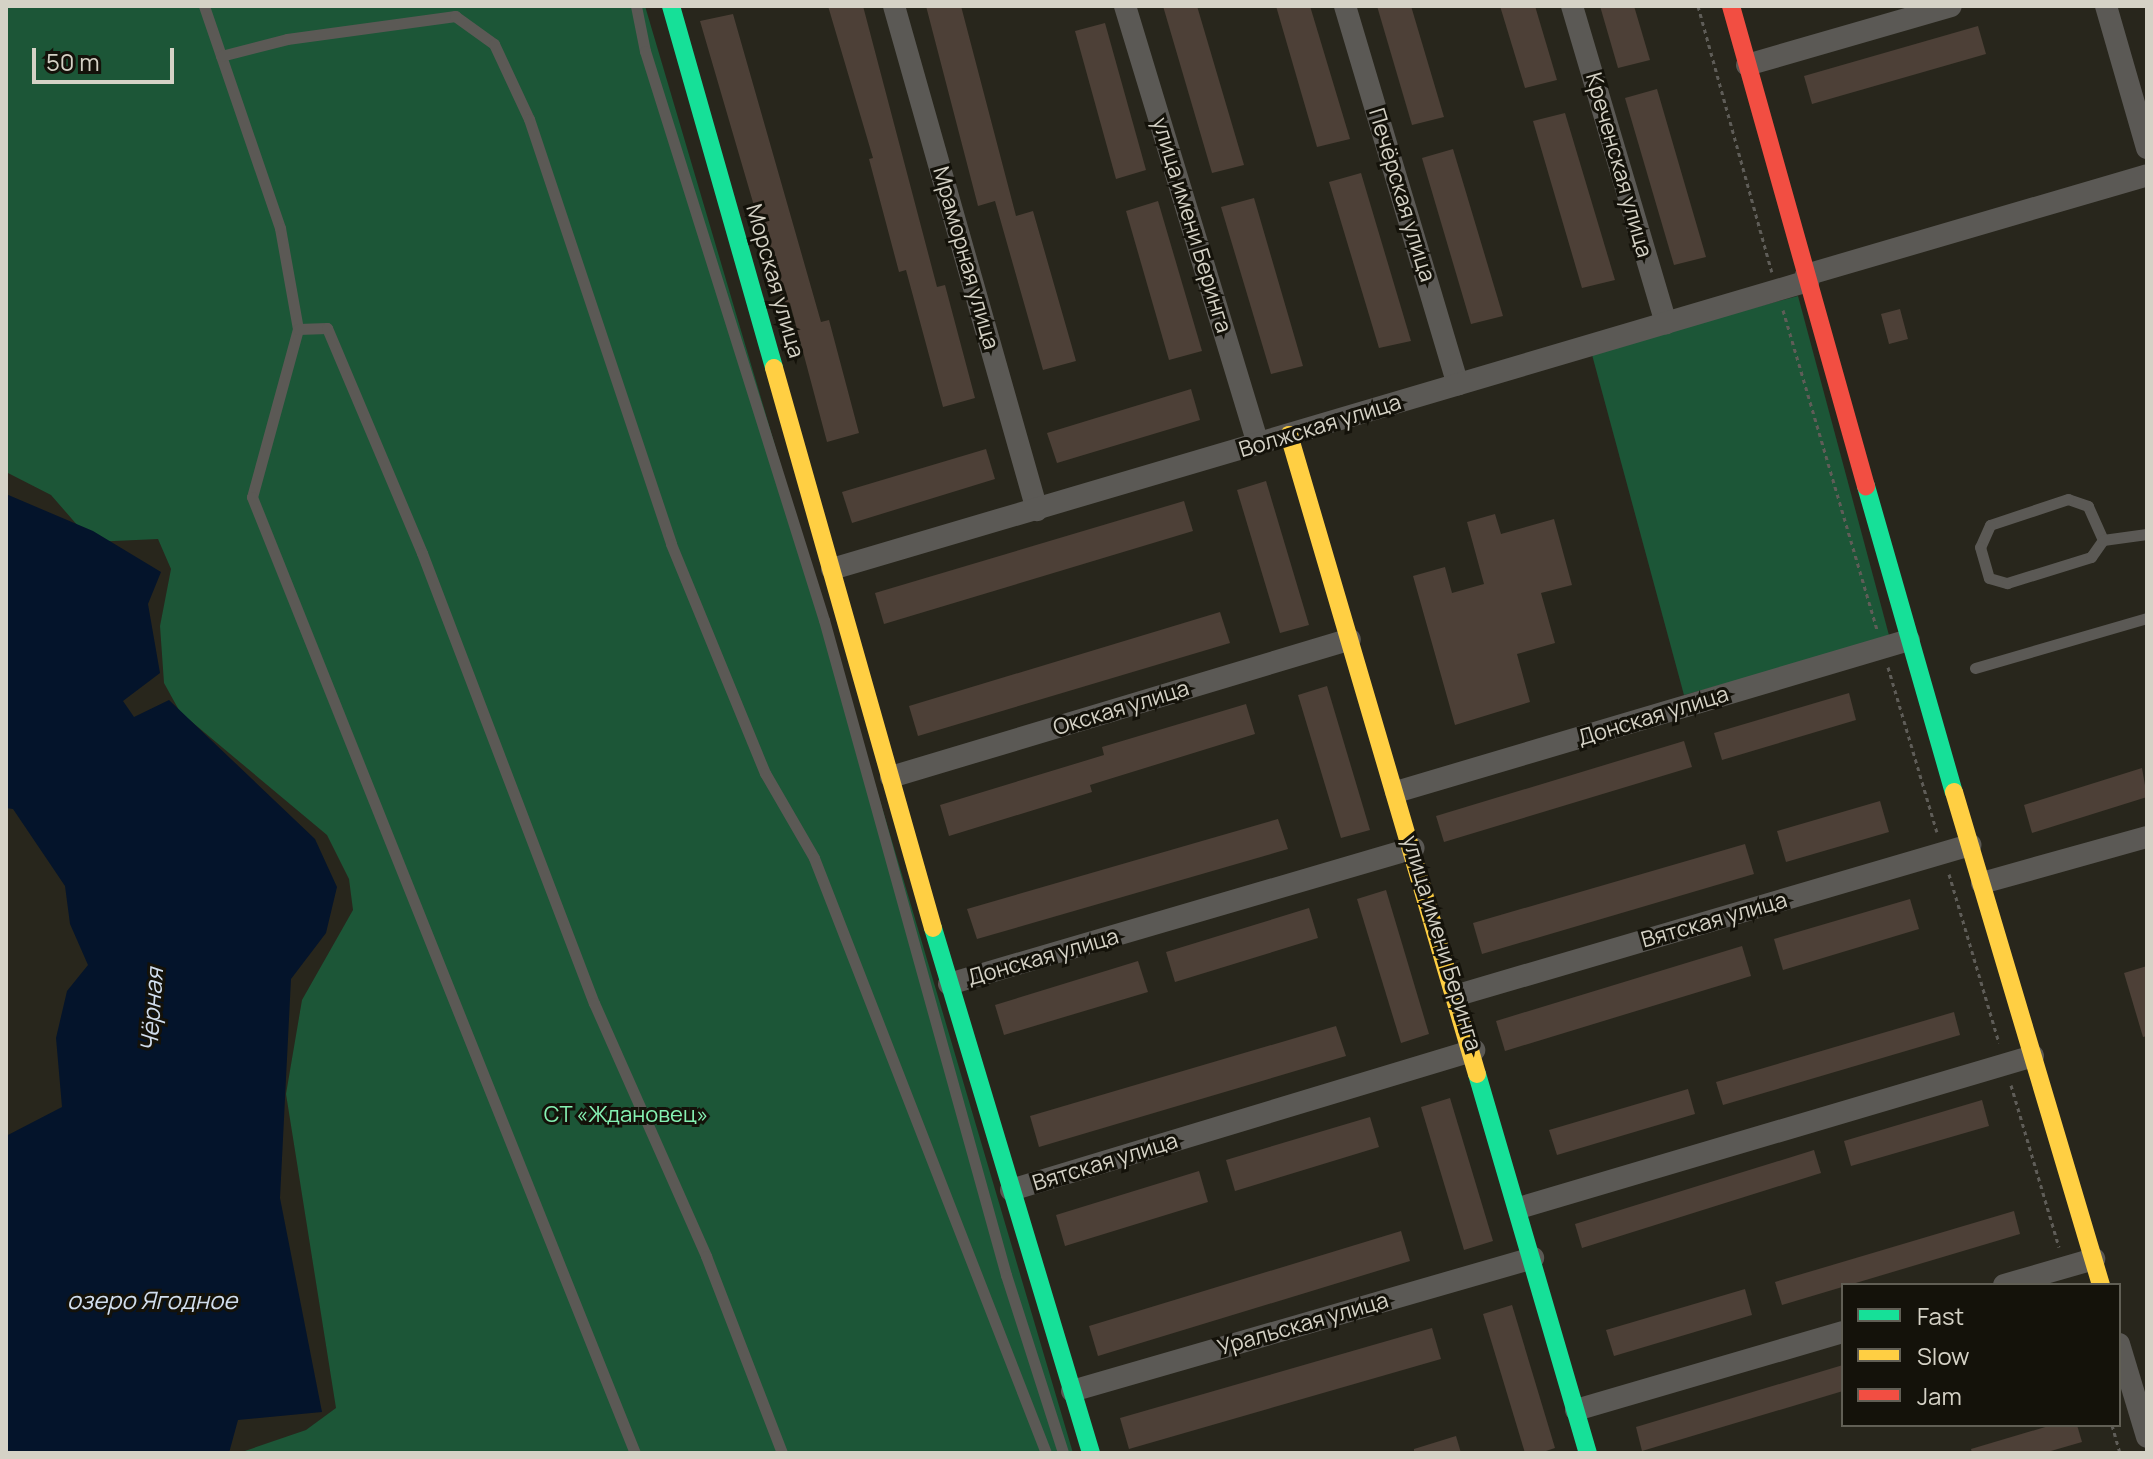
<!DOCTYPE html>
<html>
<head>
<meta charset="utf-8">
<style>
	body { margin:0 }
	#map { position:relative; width:2153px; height:1459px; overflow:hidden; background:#28261c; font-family:Manrope,sans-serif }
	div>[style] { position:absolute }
	.green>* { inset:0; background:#1c5637 }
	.water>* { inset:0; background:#04142b }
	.building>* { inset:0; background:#4d4037 }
	.path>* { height:3px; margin-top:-1.5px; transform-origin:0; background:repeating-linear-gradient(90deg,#5f5d58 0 4px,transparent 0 8px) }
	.lane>* { height:11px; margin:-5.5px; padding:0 5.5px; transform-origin:5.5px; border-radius:5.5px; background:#5b5955 }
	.street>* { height:22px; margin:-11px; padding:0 11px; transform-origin:11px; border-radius:11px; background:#5b5955 }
	.fast>* { height:18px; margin:-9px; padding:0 9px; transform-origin:9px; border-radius:9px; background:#16e098 }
	.slow>* { height:18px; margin:-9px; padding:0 9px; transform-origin:9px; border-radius:9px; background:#ffcf43 }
	.jam>* { height:18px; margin:-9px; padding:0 9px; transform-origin:9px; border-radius:9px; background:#f24e42 }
	span { translate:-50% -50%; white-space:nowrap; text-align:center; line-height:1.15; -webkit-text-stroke:6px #14120a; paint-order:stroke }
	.street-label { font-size:22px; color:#d5d2c6 }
	.park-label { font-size:22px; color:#86f2b3 }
	.water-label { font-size:24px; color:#d1deee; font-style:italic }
	.frame { position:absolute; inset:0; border:8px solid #d5d2c6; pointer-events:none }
	.legend { position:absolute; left:1841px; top:1283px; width:280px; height:144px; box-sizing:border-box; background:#14120a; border:2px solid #615f55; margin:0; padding:10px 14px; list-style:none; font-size:24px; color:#d5d2c6 }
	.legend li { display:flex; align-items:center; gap:16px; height:40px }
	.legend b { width:40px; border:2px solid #615f55 }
	.scale { position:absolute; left:32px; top:48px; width:142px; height:36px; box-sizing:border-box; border:4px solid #d5d2c6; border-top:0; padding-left:10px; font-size:24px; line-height:28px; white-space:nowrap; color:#d5d2c6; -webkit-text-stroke:6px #14120a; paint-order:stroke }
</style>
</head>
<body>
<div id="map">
	<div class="green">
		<div style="clip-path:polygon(6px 6px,645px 6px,1073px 1453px,239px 1453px,306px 1430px,336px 1408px,286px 1094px,302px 1000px,353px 910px,349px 879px,327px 835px,180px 712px,164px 683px,160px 626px,171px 569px,158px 539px,92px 542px,51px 495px,6px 472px)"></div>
		<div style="clip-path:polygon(1798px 296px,1890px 639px,1684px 695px,1591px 351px)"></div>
	</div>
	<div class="water">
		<div style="clip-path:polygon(6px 494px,93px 531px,161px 572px,148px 604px,160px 673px,123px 701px,134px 717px,169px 700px,315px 839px,337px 887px,326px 933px,291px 979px,280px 1198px,322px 1412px,238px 1420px,229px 1453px,6px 1453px,6px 1136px,62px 1107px,56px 1038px,67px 991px,88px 965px,70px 924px,65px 886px,13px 809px,6px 808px)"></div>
	</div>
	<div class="building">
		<div style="clip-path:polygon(828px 6px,863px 6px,937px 287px,945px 285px,975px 398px,943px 407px,906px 270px,899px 272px,869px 159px,873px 158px)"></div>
		<div style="clip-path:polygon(926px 6px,961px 6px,1016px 216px,1033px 211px,1076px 361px,1043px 370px,995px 201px,978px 206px)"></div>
		<div style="clip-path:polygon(1163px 6px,1197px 6px,1244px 165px,1212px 173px)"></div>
		<div style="clip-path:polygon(1276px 6px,1310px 6px,1350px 139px,1317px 147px)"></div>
		<div style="clip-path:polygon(1377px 6px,1411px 6px,1444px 117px,1412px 125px)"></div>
		<div style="clip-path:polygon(1500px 6px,1535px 6px,1557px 80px,1525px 88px)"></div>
		<div style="clip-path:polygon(1600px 6px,1634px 6px,1650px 60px,1618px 68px)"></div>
		<div style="clip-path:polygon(733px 14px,821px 322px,829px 320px,859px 433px,827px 442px,790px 303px,783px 305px,700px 21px)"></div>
		<div style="clip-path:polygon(1105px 23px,1146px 170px,1116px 179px,1075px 31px)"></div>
		<div style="clip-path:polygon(1978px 26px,1986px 54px,1812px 104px,1804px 76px)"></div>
		<div style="clip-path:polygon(1657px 89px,1706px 257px,1674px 265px,1625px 98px)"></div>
		<div style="clip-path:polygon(1565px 113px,1615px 280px,1582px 288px,1533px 121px)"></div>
		<div style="clip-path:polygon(1453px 149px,1503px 316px,1471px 324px,1422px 158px)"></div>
		<div style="clip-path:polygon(1361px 173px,1411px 341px,1379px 348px,1329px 182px)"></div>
		<div style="clip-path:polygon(1254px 198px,1303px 366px,1271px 374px,1221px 207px)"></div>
		<div style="clip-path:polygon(1158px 201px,1202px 351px,1169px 360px,1126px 211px)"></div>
		<div style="clip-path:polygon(1900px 309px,1908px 339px,1889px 344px,1881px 314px)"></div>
		<div style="clip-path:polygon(1191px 389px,1200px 420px,1057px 463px,1047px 433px)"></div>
		<div style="clip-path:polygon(986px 449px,995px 479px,852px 523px,842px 492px)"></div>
		<div style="clip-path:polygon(1266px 481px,1309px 625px,1280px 633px,1237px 490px)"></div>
		<div style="clip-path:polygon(1184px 501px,1193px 531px,884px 624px,875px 593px)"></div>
		<div style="clip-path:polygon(1495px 514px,1501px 534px,1554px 519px,1572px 585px,1541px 593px,1555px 643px,1517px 654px,1530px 702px,1455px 725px,1413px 576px,1445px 567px,1452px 593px,1484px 584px,1467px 522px)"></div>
		<div style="clip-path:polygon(1220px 612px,1230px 643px,918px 736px,909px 706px)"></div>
		<div style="clip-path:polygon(1327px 686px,1370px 830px,1341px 838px,1298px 695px)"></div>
		<div style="clip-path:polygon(1849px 693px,1856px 720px,1722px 760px,1714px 733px)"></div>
		<div style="clip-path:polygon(1246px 704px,1255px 734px,1090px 785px,1092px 792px,949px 836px,940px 805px,1104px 755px,1102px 747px)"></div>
		<div style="clip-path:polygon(1684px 741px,1692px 767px,1444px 842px,1436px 816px)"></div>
		<div style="clip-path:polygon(2142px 768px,2147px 797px,2032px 833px,2024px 805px)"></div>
		<div style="clip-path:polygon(1880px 801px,1889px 832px,1786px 862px,1777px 831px)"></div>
		<div style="clip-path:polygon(1278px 819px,1288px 849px,977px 939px,967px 909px)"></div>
		<div style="clip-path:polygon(1745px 844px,1754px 874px,1482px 954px,1473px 923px)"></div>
		<div style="clip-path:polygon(1386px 890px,1429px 1034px,1401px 1043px,1357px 899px)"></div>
		<div style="clip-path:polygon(1910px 899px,1919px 929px,1783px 970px,1774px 939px)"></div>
		<div style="clip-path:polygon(1309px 908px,1318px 938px,1175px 982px,1166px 952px)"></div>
		<div style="clip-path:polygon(1742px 946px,1751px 976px,1505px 1051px,1496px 1021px)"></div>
		<div style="clip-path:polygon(1138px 961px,1148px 992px,1004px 1035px,995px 1005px)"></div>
		<div style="clip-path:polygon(2147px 966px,2147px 1036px,2143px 1037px,2124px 973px)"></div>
		<div style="clip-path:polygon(1954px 1012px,1960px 1035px,1723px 1105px,1716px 1082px)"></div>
		<div style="clip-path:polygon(1336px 1026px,1346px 1056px,1039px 1147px,1030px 1116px)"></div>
		<div style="clip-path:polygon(1688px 1089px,1695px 1114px,1557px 1155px,1549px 1130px)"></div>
		<div style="clip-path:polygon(1450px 1098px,1493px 1241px,1464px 1250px,1421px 1107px)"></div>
		<div style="clip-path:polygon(1982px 1100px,1989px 1126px,1851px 1166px,1844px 1141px)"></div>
		<div style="clip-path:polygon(1370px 1117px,1379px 1147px,1235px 1191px,1226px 1160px)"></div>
		<div style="clip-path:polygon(1814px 1150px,1821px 1173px,1582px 1248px,1575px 1224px)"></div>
		<div style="clip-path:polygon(1199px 1171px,1208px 1202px,1065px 1246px,1056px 1215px)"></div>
		<div style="clip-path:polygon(2014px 1211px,2020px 1234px,1782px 1305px,1775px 1282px)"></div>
		<div style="clip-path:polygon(1401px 1231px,1410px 1261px,1098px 1356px,1089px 1326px)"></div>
		<div style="clip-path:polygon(1745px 1289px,1752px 1315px,1614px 1356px,1606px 1330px)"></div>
		<div style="clip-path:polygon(1512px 1305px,1555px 1448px,1540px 1453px,1525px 1453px,1483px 1314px)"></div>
		<div style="clip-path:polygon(1432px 1328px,1441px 1359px,1129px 1449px,1120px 1418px)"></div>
		<div style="clip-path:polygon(1843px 1365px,1843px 1391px,1642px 1451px,1636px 1427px)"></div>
		<div style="clip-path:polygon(2052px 1425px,2077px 1425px,2082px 1442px,2044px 1453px,1972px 1453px,1971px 1449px)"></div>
		<div style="clip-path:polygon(1456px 1436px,1461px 1453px,1414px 1453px,1414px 1449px)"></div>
	</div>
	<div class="path">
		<div style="left:1698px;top:6px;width:276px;rotate:74.5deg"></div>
		<div style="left:1783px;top:310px;width:333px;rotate:73.6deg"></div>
		<div style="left:1888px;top:667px;width:172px;rotate:73.5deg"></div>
		<div style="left:1949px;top:874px;width:176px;rotate:73.5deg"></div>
		<div style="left:2011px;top:1085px;width:169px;rotate:73.5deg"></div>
		<div style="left:2112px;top:1425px;width:29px;rotate:74deg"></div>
	</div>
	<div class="lane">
		<div style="left:204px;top:6px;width:235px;rotate:71.1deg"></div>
		<div style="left:280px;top:228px;width:103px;rotate:79.9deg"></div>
		<div style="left:298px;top:329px;width:174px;rotate:105.3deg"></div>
		<div style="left:252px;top:497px;width:1030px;rotate:68.17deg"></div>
		<div style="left:636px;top:6px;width:46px;rotate:78.7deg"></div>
		<div style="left:645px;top:51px;width:596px;rotate:72.54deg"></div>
		<div style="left:824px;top:620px;width:680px;rotate:74.47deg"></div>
		<div style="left:1006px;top:1275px;width:187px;rotate:72.2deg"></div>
		<div style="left:221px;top:56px;width:68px;rotate:-14.4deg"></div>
		<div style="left:287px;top:39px;width:170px;rotate:-7.8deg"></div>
		<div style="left:455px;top:16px;width:48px;rotate:35.7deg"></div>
		<div style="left:494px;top:44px;width:83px;rotate:65deg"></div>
		<div style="left:529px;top:119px;width:448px;rotate:71.5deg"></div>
		<div style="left:671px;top:544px;width:248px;rotate:67.7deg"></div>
		<div style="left:765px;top:773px;width:98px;rotate:60deg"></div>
		<div style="left:814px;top:858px;width:639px;rotate:68.7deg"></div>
		<div style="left:298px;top:329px;width:29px;rotate:-2deg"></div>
		<div style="left:327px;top:328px;width:244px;rotate:67.1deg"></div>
		<div style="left:422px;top:553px;width:482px;rotate:69.1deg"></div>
		<div style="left:594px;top:1003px;width:277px;rotate:66.1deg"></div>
		<div style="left:706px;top:1256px;width:211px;rotate:68.9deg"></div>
		<div style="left:2103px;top:540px;width:37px;rotate:-114deg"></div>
		<div style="left:2088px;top:506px;width:21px;rotate:-161deg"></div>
		<div style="left:2068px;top:499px;width:82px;rotate:161.6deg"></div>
		<div style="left:1990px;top:525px;width:24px;rotate:114deg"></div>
		<div style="left:1980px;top:547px;width:32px;rotate:74deg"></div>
		<div style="left:1989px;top:578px;width:19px;rotate:16deg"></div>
		<div style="left:2007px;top:583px;width:88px;rotate:-17.2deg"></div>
		<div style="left:2091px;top:557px;width:21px;rotate:-55deg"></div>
		<div style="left:2103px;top:540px;width:44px;rotate:-7.8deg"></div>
		<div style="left:1975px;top:668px;width:179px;rotate:-16.2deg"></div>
	</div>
	<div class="street">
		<div style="left:894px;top:6px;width:524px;rotate:74.16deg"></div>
		<div style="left:1125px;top:6px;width:458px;rotate:73.1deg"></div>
		<div style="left:1345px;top:6px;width:395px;rotate:73.4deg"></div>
		<div style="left:1572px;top:6px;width:331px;rotate:73.5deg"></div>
		<div style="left:2106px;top:6px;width:148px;rotate:73.9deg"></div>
		<div style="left:1747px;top:65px;width:212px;rotate:-16.1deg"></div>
		<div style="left:1806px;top:275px;width:355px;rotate:-16.3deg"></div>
		<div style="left:832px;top:569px;width:1018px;rotate:-16.44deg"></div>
		<div style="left:891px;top:777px;width:479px;rotate:-16.7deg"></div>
		<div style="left:1396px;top:792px;width:535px;rotate:-16.5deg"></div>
		<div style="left:1982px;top:883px;width:171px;rotate:-15.6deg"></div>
		<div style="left:949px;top:984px;width:484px;rotate:-16.3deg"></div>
		<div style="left:1458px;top:995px;width:534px;rotate:-16.33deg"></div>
		<div style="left:1011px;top:1190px;width:484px;rotate:-16.8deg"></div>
		<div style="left:1519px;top:1208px;width:536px;rotate:-16.47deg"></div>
		<div style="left:2004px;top:1285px;width:94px;rotate:-16.1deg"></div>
		<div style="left:2119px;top:1344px;width:97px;rotate:73.2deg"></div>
		<div style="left:1072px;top:1391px;width:480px;rotate:-16.1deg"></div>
		<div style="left:1576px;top:1410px;width:278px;rotate:-16.3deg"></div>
	</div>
	<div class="fast">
		<div style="left:671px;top:6px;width:376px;rotate:74.1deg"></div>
		<div style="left:1866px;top:486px;width:318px;rotate:74deg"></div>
		<div style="left:933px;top:928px;width:548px;rotate:73.25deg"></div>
		<div style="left:1477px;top:1074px;width:395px;rotate:73.7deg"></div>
	</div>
	<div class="slow">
		<div style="left:774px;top:368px;width:582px;rotate:74.15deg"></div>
		<div style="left:1289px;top:435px;width:666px;rotate:73.61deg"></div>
		<div style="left:1954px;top:792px;width:514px;rotate:73.4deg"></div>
	</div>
	<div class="jam">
		<div style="left:1731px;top:6px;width:499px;rotate:74.3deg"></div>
	</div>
	<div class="street-label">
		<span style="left:1619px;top:165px;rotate:74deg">Креченская улица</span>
		<span style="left:1402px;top:195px;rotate:73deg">Печёрская улица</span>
		<span style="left:1192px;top:225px;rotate:73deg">улица имени Беринга</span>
		<span style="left:966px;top:258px;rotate:74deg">Мраморная улица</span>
		<span style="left:775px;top:281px;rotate:74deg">Морская улица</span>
		<span style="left:1320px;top:426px;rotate:-17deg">Волжская улица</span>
		<span style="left:1121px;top:708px;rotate:-17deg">Окская улица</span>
		<span style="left:1653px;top:716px;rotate:-17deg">Донская улица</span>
		<span style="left:1714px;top:920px;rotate:-16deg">Вятская улица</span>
		<span style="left:1442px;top:943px;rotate:73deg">улица имени Беринга</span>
		<span style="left:1043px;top:957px;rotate:-16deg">Донская улица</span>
		<span style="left:1105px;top:1162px;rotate:-17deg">Вятская улица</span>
		<span style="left:1303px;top:1324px;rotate:-16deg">Уральская улица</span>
	</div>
	<div class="park-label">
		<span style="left:626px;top:1115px">СТ «Ждановец»</span>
	</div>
	<div class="water-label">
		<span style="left:151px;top:1010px;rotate:-86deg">Чёрная</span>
		<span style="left:152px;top:1300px">озеро Ягодное</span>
	</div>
	<div class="frame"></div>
	<ul class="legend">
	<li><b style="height:10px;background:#16e098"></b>Fast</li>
	<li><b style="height:10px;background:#ffcf43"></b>Slow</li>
	<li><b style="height:10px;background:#f24e42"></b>Jam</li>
	</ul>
	<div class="scale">50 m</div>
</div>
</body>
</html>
